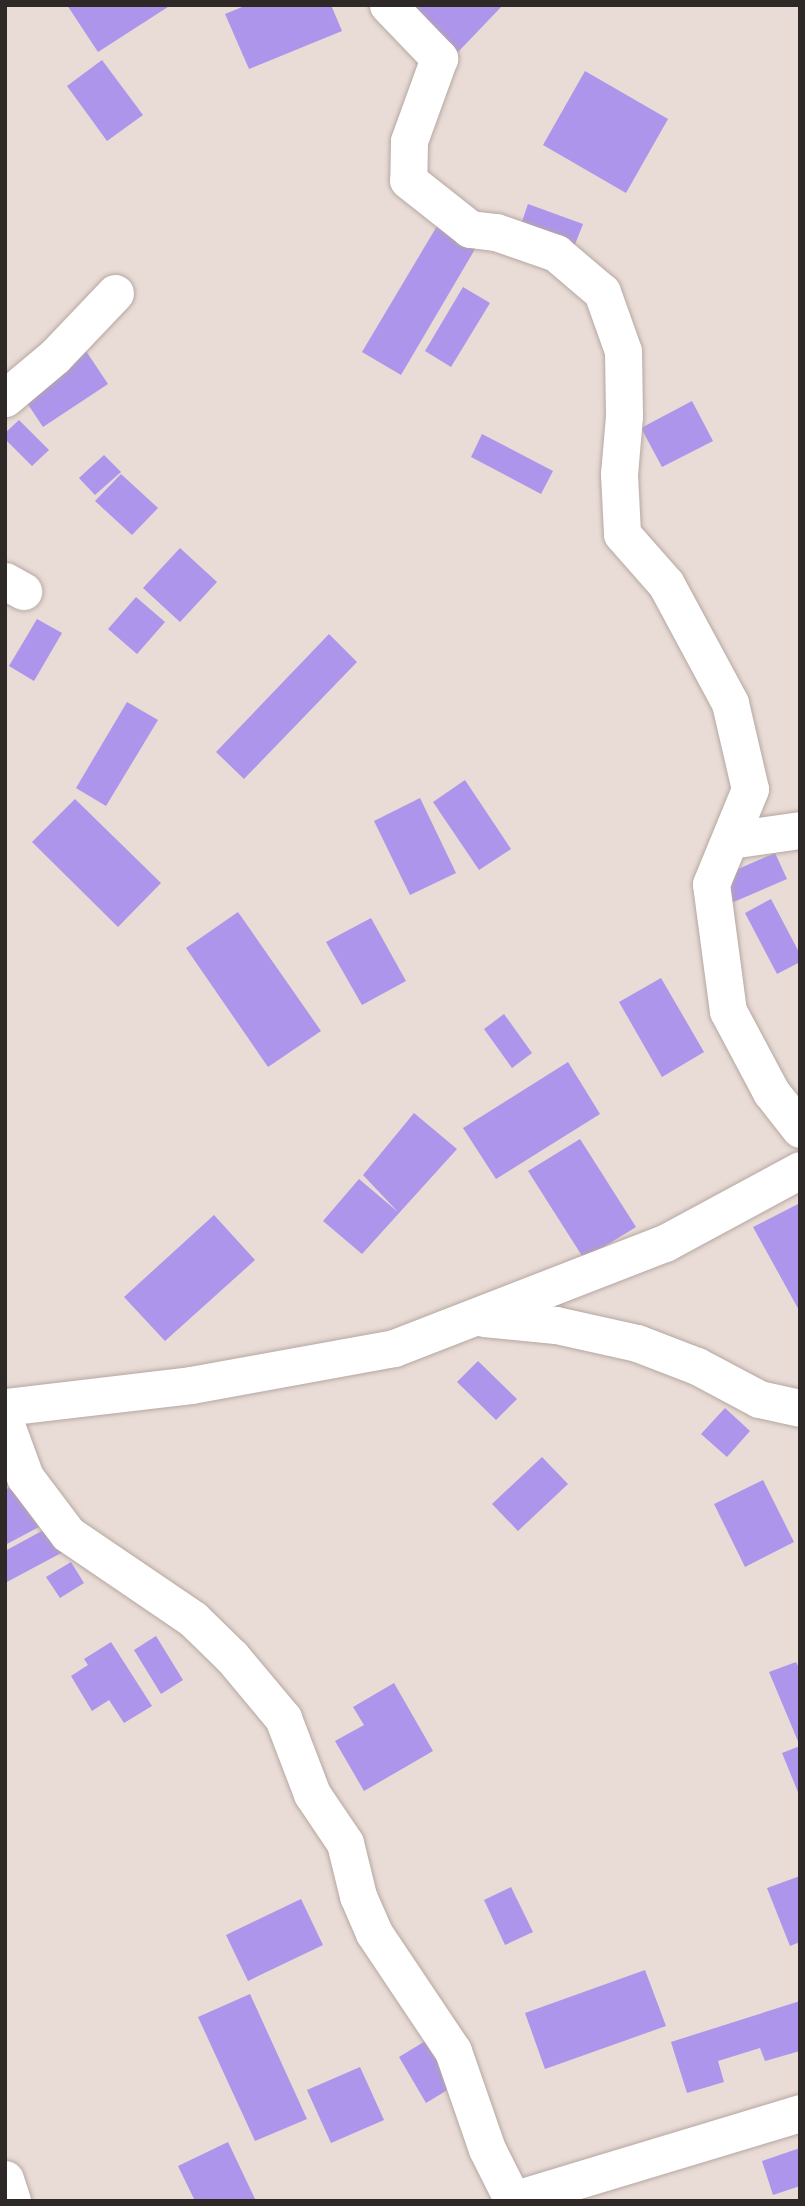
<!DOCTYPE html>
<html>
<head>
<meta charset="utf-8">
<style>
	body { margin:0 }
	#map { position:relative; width:805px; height:2206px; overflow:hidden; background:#e9dbd5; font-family:Commissioner,sans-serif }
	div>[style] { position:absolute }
	.building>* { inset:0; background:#ad95eb }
	.roads { filter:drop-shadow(0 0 2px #b5a7a2) drop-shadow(0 0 2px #b5a7a2) }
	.minor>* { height:37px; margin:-18.5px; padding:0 18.5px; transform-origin:18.5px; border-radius:18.5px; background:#fff }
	span { translate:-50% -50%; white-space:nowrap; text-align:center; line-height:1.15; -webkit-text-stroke:6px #fff; paint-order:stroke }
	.frame { position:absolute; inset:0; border:7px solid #2e2927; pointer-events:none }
</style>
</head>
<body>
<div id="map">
	<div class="building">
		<div style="clip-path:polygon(67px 5px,171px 5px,98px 52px)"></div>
		<div style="clip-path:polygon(247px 5px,331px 5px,342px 31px,249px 69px,225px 14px)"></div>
		<div style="clip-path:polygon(408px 5px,503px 5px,458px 52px)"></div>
		<div style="clip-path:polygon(102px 60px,143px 115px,107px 141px,67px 86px)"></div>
		<div style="clip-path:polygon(585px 71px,668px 119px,626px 193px,543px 145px)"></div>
		<div style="clip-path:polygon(528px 204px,583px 224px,572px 252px,518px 233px)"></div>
		<div style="clip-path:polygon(440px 221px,478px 244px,401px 375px,362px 352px)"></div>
		<div style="clip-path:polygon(463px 287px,490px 303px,451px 367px,425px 351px)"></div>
		<div style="clip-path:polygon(86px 351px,108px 384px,43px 427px,21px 394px)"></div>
		<div style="clip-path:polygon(692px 401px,713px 441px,662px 467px,641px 428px)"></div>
		<div style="clip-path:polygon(19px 420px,49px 450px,32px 466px,5px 439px,5px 433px)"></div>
		<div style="clip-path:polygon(482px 434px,553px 471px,541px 494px,471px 457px)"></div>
		<div style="clip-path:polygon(104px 455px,121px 472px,95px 495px,79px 478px)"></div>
		<div style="clip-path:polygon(121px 474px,158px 508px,132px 535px,95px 501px)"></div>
		<div style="clip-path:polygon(180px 548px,217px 582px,180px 622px,143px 588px)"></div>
		<div style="clip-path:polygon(136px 597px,165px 622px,137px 654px,108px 629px)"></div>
		<div style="clip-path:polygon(37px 619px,62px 633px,34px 681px,9px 666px)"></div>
		<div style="clip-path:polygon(329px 634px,357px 662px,244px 779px,216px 752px)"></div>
		<div style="clip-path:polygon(127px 702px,158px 720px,106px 806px,76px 788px)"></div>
		<div style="clip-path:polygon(465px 780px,511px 849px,479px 870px,433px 802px)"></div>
		<div style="clip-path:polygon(420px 798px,456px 873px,410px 895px,374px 821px)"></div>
		<div style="clip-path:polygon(75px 799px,161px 883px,118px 927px,32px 842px)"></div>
		<div style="clip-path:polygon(775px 853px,787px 879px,729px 904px,717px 878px)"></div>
		<div style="clip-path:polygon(771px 899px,800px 954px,800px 962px,777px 974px,745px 913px)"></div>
		<div style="clip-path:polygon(238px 912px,321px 1031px,268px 1067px,186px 948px)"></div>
		<div style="clip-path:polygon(371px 918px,406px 981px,362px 1005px,326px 942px)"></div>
		<div style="clip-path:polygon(661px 978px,704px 1052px,662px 1077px,619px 1002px)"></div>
		<div style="clip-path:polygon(504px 1014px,532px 1053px,512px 1068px,484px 1029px)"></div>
		<div style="clip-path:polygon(568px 1062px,600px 1114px,496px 1179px,463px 1128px)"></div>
		<div style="clip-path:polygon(414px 1113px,457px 1149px,362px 1254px,323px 1221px,359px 1179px,398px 1212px,363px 1175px)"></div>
		<div style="clip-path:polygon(580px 1139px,636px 1227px,584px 1259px,528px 1171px)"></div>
		<div style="clip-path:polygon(800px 1203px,800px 1312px,753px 1227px)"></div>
		<div style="clip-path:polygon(214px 1215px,255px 1260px,165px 1341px,124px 1297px)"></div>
		<div style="clip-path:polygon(478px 1361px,517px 1399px,496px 1420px,457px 1382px)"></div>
		<div style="clip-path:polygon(725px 1408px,750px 1431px,727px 1457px,701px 1434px)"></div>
		<div style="clip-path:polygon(542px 1457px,568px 1484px,518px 1531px,492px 1504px)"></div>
		<div style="clip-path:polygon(763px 1480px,794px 1542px,745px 1567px,714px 1504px)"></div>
		<div style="clip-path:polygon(16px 1484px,39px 1527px,5px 1545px,5px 1490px)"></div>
		<div style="clip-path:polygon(51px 1526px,65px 1551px,5px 1583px,5px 1551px)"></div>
		<div style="clip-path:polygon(71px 1562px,84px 1583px,60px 1598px,46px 1577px)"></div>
		<div style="clip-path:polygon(156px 1636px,183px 1680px,161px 1694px,134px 1650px)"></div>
		<div style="clip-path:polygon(111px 1642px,152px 1706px,124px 1723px,109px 1700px,92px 1711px,71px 1676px,88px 1665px,84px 1659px)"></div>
		<div style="clip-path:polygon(796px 1662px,800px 1670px,800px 1797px,782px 1753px,800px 1746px,769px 1672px)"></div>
		<div style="clip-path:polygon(394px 1683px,433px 1751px,364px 1791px,335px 1741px,364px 1725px,353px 1707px)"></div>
		<div style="clip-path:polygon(800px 1876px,800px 1942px,790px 1946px,767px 1888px)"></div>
		<div style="clip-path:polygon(511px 1887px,533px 1932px,505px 1945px,484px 1900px)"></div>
		<div style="clip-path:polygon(301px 1899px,323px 1945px,248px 1981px,226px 1935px)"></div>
		<div style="clip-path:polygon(645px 1970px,666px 2026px,545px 2069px,525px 2013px)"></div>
		<div style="clip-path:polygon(250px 1994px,307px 2119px,255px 2141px,198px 2017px)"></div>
		<div style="clip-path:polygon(800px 2001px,800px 2051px,765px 2061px,760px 2048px,718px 2061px,724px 2082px,687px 2093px,671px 2042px)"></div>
		<div style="clip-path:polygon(427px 2040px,454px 2086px,426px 2103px,399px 2057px)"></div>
		<div style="clip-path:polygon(360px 2067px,384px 2120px,331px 2143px,307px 2090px)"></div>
		<div style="clip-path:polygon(228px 2142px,256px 2201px,195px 2201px,178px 2166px)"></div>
		<div style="clip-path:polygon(800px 2148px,800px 2186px,773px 2195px,762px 2161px)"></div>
	</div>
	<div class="roads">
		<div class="minor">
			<div style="left:388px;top:5px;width:74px;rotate:46.1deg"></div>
			<div style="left:439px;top:58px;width:88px;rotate:109.9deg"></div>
			<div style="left:409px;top:141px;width:39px;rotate:91deg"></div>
			<div style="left:408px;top:180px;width:79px;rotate:38.3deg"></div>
			<div style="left:470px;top:229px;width:26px;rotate:7deg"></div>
			<div style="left:496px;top:232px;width:64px;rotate:19.3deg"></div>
			<div style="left:556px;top:253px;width:60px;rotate:40.3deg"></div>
			<div style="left:602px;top:292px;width:63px;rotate:70.4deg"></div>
			<div style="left:623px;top:351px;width:65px;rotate:89.1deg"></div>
			<div style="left:624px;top:416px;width:58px;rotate:94.9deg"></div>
			<div style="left:619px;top:474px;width:60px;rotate:87.1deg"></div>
			<div style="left:622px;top:534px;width:67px;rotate:48.7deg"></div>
			<div style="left:666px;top:584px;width:135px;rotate:61.7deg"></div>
			<div style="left:730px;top:703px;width:88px;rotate:76.9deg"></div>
			<div style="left:750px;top:789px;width:103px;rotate:112.3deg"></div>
			<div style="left:711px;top:884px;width:128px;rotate:82.4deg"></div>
			<div style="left:728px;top:1011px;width:92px;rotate:62deg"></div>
			<div style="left:771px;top:1092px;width:47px;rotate:51.9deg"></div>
			<div style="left:5px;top:398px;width:65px;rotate:-40deg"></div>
			<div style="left:55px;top:356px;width:87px;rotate:-46.4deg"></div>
			<div style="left:5px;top:581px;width:21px;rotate:29deg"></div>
			<div style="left:730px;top:840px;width:71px;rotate:-8.1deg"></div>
			<div style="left:484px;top:1318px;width:72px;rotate:5.6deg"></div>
			<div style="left:556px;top:1325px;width:83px;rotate:12.5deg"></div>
			<div style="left:637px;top:1343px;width:64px;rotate:21deg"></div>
			<div style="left:697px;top:1366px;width:70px;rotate:28deg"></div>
			<div style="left:759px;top:1399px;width:42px;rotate:12.4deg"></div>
			<div style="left:5px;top:1407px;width:187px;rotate:-6.7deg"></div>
			<div style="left:191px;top:1385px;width:206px;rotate:-10.3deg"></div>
			<div style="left:394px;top:1348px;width:291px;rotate:-21.2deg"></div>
			<div style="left:665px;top:1243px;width:153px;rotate:-28.4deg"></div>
			<div style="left:5px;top:1422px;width:59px;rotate:70deg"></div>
			<div style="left:25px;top:1477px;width:71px;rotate:53deg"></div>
			<div style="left:68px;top:1534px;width:151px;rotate:34.2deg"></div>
			<div style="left:193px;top:1619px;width:54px;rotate:44.3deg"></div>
			<div style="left:232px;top:1657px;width:80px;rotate:50.1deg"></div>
			<div style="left:283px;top:1718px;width:81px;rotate:69.1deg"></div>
			<div style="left:312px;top:1794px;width:59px;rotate:56deg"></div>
			<div style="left:345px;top:1843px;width:55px;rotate:76.2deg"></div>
			<div style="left:358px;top:1896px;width:40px;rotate:66.6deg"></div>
			<div style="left:374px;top:1933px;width:142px;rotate:56.2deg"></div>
			<div style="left:453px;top:2051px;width:104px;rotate:70.9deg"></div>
			<div style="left:487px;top:2149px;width:58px;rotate:63.4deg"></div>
			<div style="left:5px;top:2179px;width:23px;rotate:72deg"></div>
			<div style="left:512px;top:2200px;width:301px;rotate:-16.8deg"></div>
		</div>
	</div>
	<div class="frame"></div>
</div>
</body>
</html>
